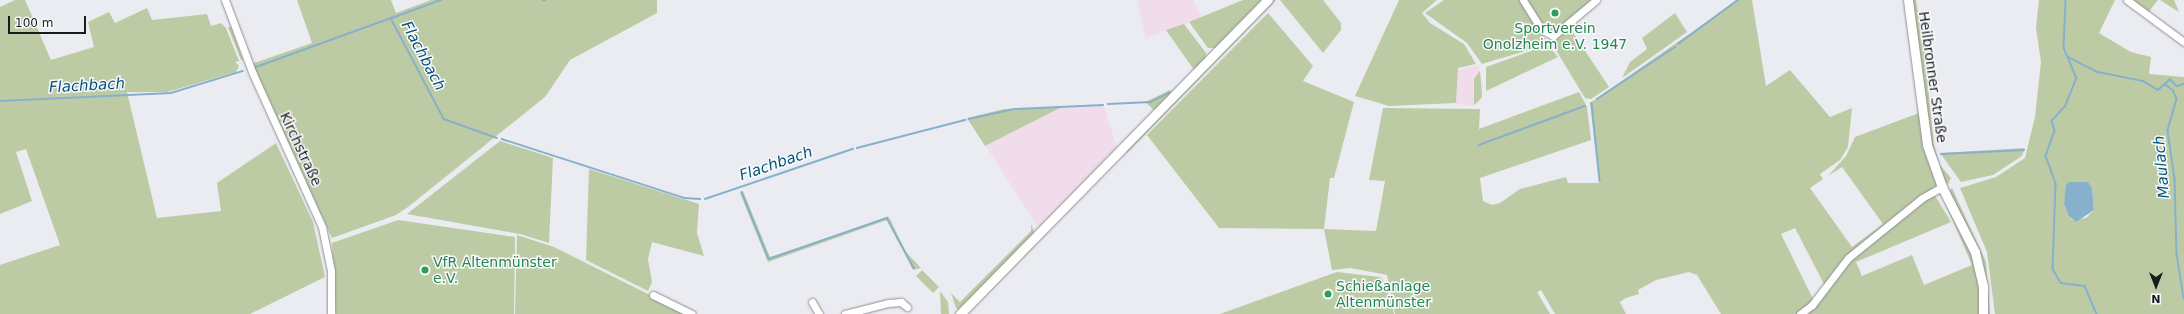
<!DOCTYPE html>
<html>
<head>
<meta charset="utf-8">
<style>
	body { margin:0 }
	#map { position:relative; width:2184px; height:314px; overflow:hidden; background:#ebecf2; font-family:"DejaVu Sans",sans-serif }
	div>[style] { position:absolute }
	.industrial>* { inset:0; background:#f0dcea }
	.green>* { inset:0; background:#bdcba4 }
	.water>* { inset:0; background:#86b0cc }
	.stream>* { height:1.5px; margin:-0.75px; padding:0 0.75px; transform-origin:0.75px; border-radius:0.75px; background:#86b0cc }
	.roads { filter:drop-shadow(0 0 1px #8d8f94) drop-shadow(0 0 1px #8d8f94) }
	.minor>* { height:7px; margin:-3.5px; padding:0 3.5px; transform-origin:3.5px; border-radius:3.5px; background:#fff }
	.major>* { height:9px; margin:-4.5px; padding:0 4.5px; transform-origin:4.5px; border-radius:4.5px; background:#fff }
	.dots>* { width:11px; height:11px; translate:-50% -50%; box-sizing:border-box; border:2px solid #f8fafe; border-radius:50% }
	span { translate:-50% -50%; white-space:nowrap; text-align:center; line-height:1.15; -webkit-text-stroke:3px #f8fafe; paint-order:stroke }
	.leisure-label { font-size:14px; color:#27864d }
	.left { translate:0 -50%; text-align:left }
	.street-label { font-size:14px; color:#191a1c }
	.water-label { font-size:15px; color:#045177; font-style:italic }
	.north { position:absolute; left:2136px; top:266px; width:40px; height:40px; -webkit-text-stroke:3px #f8fafe; paint-order:stroke; rotate:180deg; font-size:11px; font-weight:700; line-height:16px; text-align:center; color:#191a1c }
	.north::after { content:''; display:block; margin:auto; width:14px; height:18px; background:#191a1c; clip-path:polygon(50% 0,100% 100%,50% 72%,0 100%) }
	.scale { position:absolute; left:8px; top:16px; width:78px; height:18px; box-sizing:border-box; border:2px solid #191a1c; border-top:0; padding-left:5px; font-size:12px; line-height:14px; white-space:nowrap; color:#191a1c; -webkit-text-stroke:3px #f8fafe; paint-order:stroke }
</style>
</head>
<body>
<div id="map">
	<div class="industrial">
		<div style="clip-path:polygon(1137px 0,1193px 0,1202px 18px,1146px 38px)"></div>
		<div style="clip-path:polygon(1478px 65px,1483px 84px,1480px 102px,1474px 106px,1456px 104px,1458px 70px)"></div>
		<div style="clip-path:polygon(1104px 106px,1117px 148px,1041px 226px,1037px 226px,986px 146px,1062px 107px)"></div>
	</div>
	<div class="green">
		<div style="clip-path:polygon(15px 0,25px 0,51px 60px,94px 47px,88px 22px,109px 12px,115px 23px,147px 8px,152px 20px,207px 14px,211px 26px,221px 23px,226px 28px,239px 61px,235px 62px,239px 66px,236px 72px,167px 92px,127px 92px,157px 218px,221px 211px,217px 183px,276px 143px,313px 222px,325px 277px,250px 314px,0 314px,0 265px,60px 245px,26px 149px,16px 152px,32px 201px,0 214px,0 7px)"></div>
		<div style="clip-path:polygon(297px 0,391px 0,396px 13px,431px 0,657px 0,657px 13px,570px 60px,545px 97px,408px 207px,396px 215px,332px 238px,251px 64px,312px 43px)"></div>
		<div style="clip-path:polygon(1243px 0,1265px 0,1216px 48px,1208px 48px,1189px 22px)"></div>
		<div style="clip-path:polygon(1272px 0,1276px 0,1127px 153px,1125px 150px)"></div>
		<div style="clip-path:polygon(1323px 0,1341px 23px,1341px 30px,1323px 53px,1280px 0)"></div>
		<div style="clip-path:polygon(1399px 0,1437px 0,1422px 13px,1430px 23px,1464px 44px,1476px 64px,1458px 68px,1456px 103px,1389px 106px,1355px 96px)"></div>
		<div style="clip-path:polygon(1444px 0,1520px 0,1546px 40px,1538px 47px,1482px 64px,1467px 43px,1425px 13px)"></div>
		<div style="clip-path:polygon(1525px 0,1591px 0,1554px 34px,1547px 34px)"></div>
		<div style="clip-path:polygon(1738px 0,1752px 0,1766px 86px,1790px 70px,1830px 117px,1852px 108px,1848px 147px,1840px 160px,1820px 174px,1823px 179px,1810px 188px,1852px 247px,1883px 224px,1842px 167px,1828px 176px,1846px 156px,1855px 137px,1919px 113px,1937px 185px,1854px 249px,1825px 286px,1795px 228px,1781px 234px,1814px 301px,1799px 314px,1721px 314px,1697px 275px,1689px 272px,1656px 280px,1638px 290px,1639px 294px,1626px 298px,1620px 302px,1626px 314px,1555px 314px,1541px 290px,1537px 292px,1550px 314px,1395px 314px,1387px 275px,1350px 268px,1332px 270px,1324px 229px,1219px 228px,1147px 135px,1268px 13px,1313px 66px,1303px 81px,1354px 102px,1334px 178px,1330px 178px,1324px 229px,1376px 231px,1385px 181px,1369px 180px,1383px 108px,1480px 109px,1479px 129px,1579px 92px,1587px 107px,1591px 140px,1480px 178px,1483px 201px,1492px 205px,1500px 203px,1520px 189px,1566px 177px,1568px 183px,1599px 183px,1590px 103px)"></div>
		<div style="clip-path:polygon(1912px 0,1916px 0,1925px 55px,1934px 145px,1939px 164px,1951px 178px,1948px 184px,1944px 182px,1930px 147px)"></div>
		<div style="clip-path:polygon(evenodd,2039px 0,2115px 0,2099px 33px,2131px 52px,2151px 57px,2149px 74px,2184px 77px,2184px 314px,1995px 314px,1987px 252px,1960px 188px,1996px 177px,2025px 158px,2035px 117px,2041px 62px,2036px 28px,2039px 0,2092px 189px,2094px 210px,2086px 218px,2072px 220px,2064px 204px,2066px 190px,2092px 189px)"></div>
		<div style="clip-path:polygon(2129px 0,2158px 0,2147px 14px)"></div>
		<div style="clip-path:polygon(2160px 0,2174px 0,2179px 12px)"></div>
		<div style="clip-path:polygon(1675px 13px,1687px 32px,1622px 78px,1630px 62px,1647px 49px,1642px 38px)"></div>
		<div style="clip-path:polygon(1184px 24px,1206px 53px,1205px 61px,1194px 70px,1166px 30px)"></div>
		<div style="clip-path:polygon(228px 27px,231px 27px,243px 60px,241px 60px)"></div>
		<div style="clip-path:polygon(1570px 28px,1609px 87px,1591px 99px,1585px 98px,1554px 47px,1554px 42px)"></div>
		<div style="clip-path:polygon(1548px 45px,1558px 57px,1486px 91px,1486px 67px)"></div>
		<div style="clip-path:polygon(1480px 71px,1482px 97px,1474px 105px,1474px 79px)"></div>
		<div style="clip-path:polygon(1170px 90px,1173px 93px,1155px 111px,1145px 102px)"></div>
		<div style="clip-path:polygon(1062px 107px,985px 146px,967px 118px,1004px 109px)"></div>
		<div style="clip-path:polygon(500px 141px,553px 158px,549px 243px,520px 234px,407px 214px)"></div>
		<div style="clip-path:polygon(2025px 148px,2022px 156px,1993px 175px,1961px 182px,1940px 153px)"></div>
		<div style="clip-path:polygon(1120px 155px,1026px 255px,964px 314px)"></div>
		<div style="clip-path:polygon(589px 169px,699px 204px,697px 233px,704px 256px,652px 242px,648px 259px,652px 282px,648px 291px,586px 260px)"></div>
		<div style="clip-path:polygon(1952px 188px,1986px 262px,1990px 314px,1987px 314px,1979px 252px,1949px 191px)"></div>
		<div style="clip-path:polygon(743px 191px,770px 257px,889px 217px,906px 252px,921px 268px,913px 270px,887px 220px,768px 262px,740px 193px)"></div>
		<div style="clip-path:polygon(1940px 191px,1968px 241px,1979px 283px,1980px 314px,1804px 314px,1850px 257px,1929px 196px,1934px 194px,1951px 222px,1856px 262px,1862px 276px,1912px 255px,1924px 285px,1972px 265px)"></div>
		<div style="clip-path:polygon(398px 220px,515px 237px,514px 314px,336px 314px,332px 243px)"></div>
		<div style="clip-path:polygon(1031px 224px,1035px 234px,960px 310px,956px 308px,951px 293px,960px 302px,1031px 231px)"></div>
		<div style="clip-path:polygon(517px 235px,554px 247px,688px 314px,515px 314px)"></div>
		<div style="clip-path:polygon(922px 270px,939px 287px,933px 293px,916px 276px)"></div>
		<div style="clip-path:polygon(1337px 272px,1380px 277px,1386px 284px,1394px 314px,1220px 314px)"></div>
		<div style="clip-path:polygon(940px 291px,948px 302px,949px 314px,941px 314px)"></div>
	</div>
	<div class="water">
		<div style="clip-path:polygon(2070px 182px,2088px 182px,2092px 189px,2094px 210px,2076px 222px,2069px 216px,2064px 204px,2066px 184px)"></div>
	</div>
	<div class="stream">
		<div style="left:543px;top:0;width:2px"></div>
		<div style="left:2066px;top:0;width:48px;rotate:92.4deg"></div>
		<div style="left:2064px;top:48px;width:33px;rotate:67deg"></div>
		<div style="left:2077px;top:78px;width:31px;rotate:112deg"></div>
		<div style="left:2065px;top:107px;width:19px;rotate:133deg"></div>
		<div style="left:2052px;top:121px;width:10px;rotate:73deg"></div>
		<div style="left:2055px;top:131px;width:27px;rotate:110deg"></div>
		<div style="left:2046px;top:156px;width:30px;rotate:70deg"></div>
		<div style="left:2056px;top:184px;width:85px;rotate:92deg"></div>
		<div style="left:2053px;top:269px;width:16px;rotate:60deg"></div>
		<div style="left:2061px;top:283px;width:24px;rotate:7deg"></div>
		<div style="left:2085px;top:286px;width:30px;rotate:67deg"></div>
		<div style="left:392px;top:18px;width:52px;rotate:-20.2deg"></div>
		<div style="left:1678px;top:44px;width:74px;rotate:-36.3deg"></div>
		<div style="left:2068px;top:57px;width:34px;rotate:27deg"></div>
		<div style="left:2098px;top:72px;width:46px;rotate:11.3deg"></div>
		<div style="left:2143px;top:81px;width:17px;rotate:31deg"></div>
		<div style="left:2158px;top:90px;width:9px;rotate:-41deg"></div>
		<div style="left:2165px;top:84px;width:10px;rotate:37deg"></div>
		<div style="left:2173px;top:90px;width:10px;rotate:66deg"></div>
		<div style="left:2177px;top:99px;width:33px;rotate:106deg"></div>
		<div style="left:2168px;top:131px;width:49px;rotate:81.7deg"></div>
		<div style="left:2175px;top:179px;width:75px;rotate:88.5deg"></div>
		<div style="left:2177px;top:254px;width:45px;rotate:81deg"></div>
		<div style="left:256px;top:67px;width:144px;rotate:-19.9deg"></div>
		<div style="left:391px;top:18px;width:114px;rotate:62.3deg"></div>
		<div style="left:444px;top:119px;width:56px;rotate:19.7deg"></div>
		<div style="left:2165px;top:84px;width:7px;rotate:-45deg"></div>
		<div style="left:2170px;top:79px;width:10px;rotate:45deg"></div>
		<div style="left:2177px;top:86px;width:7px;rotate:-16deg"></div>
		<div style="left:1597px;top:99px;width:94px;rotate:-33.7deg"></div>
		<div style="left:0;top:101px;width:171px;rotate:-2.7deg"></div>
		<div style="left:171px;top:93px;width:75px;rotate:-17deg"></div>
		<div style="left:1592px;top:103px;width:78px;rotate:84.1deg"></div>
		<div style="left:1108px;top:104px;width:43px;rotate:-2.7deg"></div>
		<div style="left:1151px;top:102px;width:20px;rotate:-27deg"></div>
		<div style="left:969px;top:119px;width:46px;rotate:-12.5deg"></div>
		<div style="left:1014px;top:109px;width:89px;rotate:-2.6deg"></div>
		<div style="left:502px;top:139px;width:192px;rotate:17.9deg"></div>
		<div style="left:685px;top:198px;width:15px;rotate:4deg"></div>
		<div style="left:1479px;top:145px;width:113px;rotate:-20.2deg"></div>
		<div style="left:857px;top:148px;width:112px;rotate:-14.5deg"></div>
		<div style="left:1941px;top:154px;width:83px;rotate:-2.8deg"></div>
		<div style="left:742px;top:192px;width:72px;rotate:68.1deg"></div>
		<div style="left:769px;top:259px;width:125px;rotate:-19.2deg"></div>
		<div style="left:887px;top:218px;width:57px;rotate:61.6deg"></div>
		<div style="left:705px;top:199px;width:156px;rotate:-18.7deg"></div>
	</div>
	<div class="roads">
		<div class="minor">
			<div style="left:225px;top:0;width:79px;rotate:69.3deg"></div>
			<div style="left:253px;top:74px;width:168px;rotate:65.7deg"></div>
			<div style="left:322px;top:227px;width:45px;rotate:78.4deg"></div>
			<div style="left:331px;top:271px;width:43px;rotate:90deg"></div>
			<div style="left:1523px;top:0;width:34px;rotate:58deg"></div>
			<div style="left:1541px;top:29px;width:14px;rotate:30deg"></div>
			<div style="left:1553px;top:36px;width:56px;rotate:-39.9deg"></div>
			<div style="left:2127px;top:0;width:71px;rotate:36.4deg"></div>
			<div style="left:653px;top:295px;width:43px;rotate:26deg"></div>
			<div style="left:812px;top:302px;width:14px;rotate:60deg"></div>
			<div style="left:845px;top:314px;width:44px;rotate:-14.3deg"></div>
			<div style="left:888px;top:303px;width:13px;rotate:-4deg"></div>
			<div style="left:901px;top:302px;width:8px;rotate:40deg"></div>
			<div style="left:1800px;top:314px;width:15px;rotate:-37deg"></div>
			<div style="left:1812px;top:305px;width:59px;rotate:-52.5deg"></div>
			<div style="left:1848px;top:258px;width:95px;rotate:-39deg"></div>
			<div style="left:1922px;top:198px;width:23px;rotate:-29deg"></div>
		</div>
		<div class="major">
			<div style="left:1908px;top:0;width:146px;rotate:82.5deg"></div>
			<div style="left:1927px;top:145px;width:45px;rotate:70.3deg"></div>
			<div style="left:1942px;top:187px;width:73px;rotate:63.1deg"></div>
			<div style="left:1975px;top:252px;width:35px;rotate:77deg"></div>
			<div style="left:1983px;top:286px;width:28px;rotate:90deg"></div>
			<div style="left:960px;top:314px;width:440px;rotate:-45.6deg"></div>
		</div>
	</div>
	<div class="dots">
		<div style="left:1555px;top:13px;background:#2e9e5b"></div>
		<div style="left:425px;top:270px;background:#2e9e5b"></div>
		<div style="left:1328px;top:294px;background:#2e9e5b"></div>
	</div>
	<div class="leisure-label">
		<span style="left:1555px;top:36px">Sportverein<br>Onolzheim e.V. 1947</span>
		<span class="left" style="left:433px;top:270px">VfR Altenmünster<br>e.V.</span>
		<span class="left" style="left:1336px;top:294px">Schießanlage<br>Altenmünster</span>
	</div>
	<div class="street-label">
		<span style="left:1933px;top:77px;rotate:82deg">Heilbronner Straße</span>
		<span style="left:301px;top:149px;rotate:65deg">Kirchstraße</span>
	</div>
	<div class="water-label">
		<span style="left:423px;top:56px;rotate:62deg">Flachbach</span>
		<span style="left:87px;top:86px;rotate:-3deg">Flachbach</span>
		<span style="left:776px;top:164px;rotate:-19deg">Flachbach</span>
		<span style="left:2162px;top:167px;rotate:-95deg">Maulach</span>
	</div>
	<div class="north">N</div>
	<div class="scale">100 m</div>
</div>
</body>
</html>
